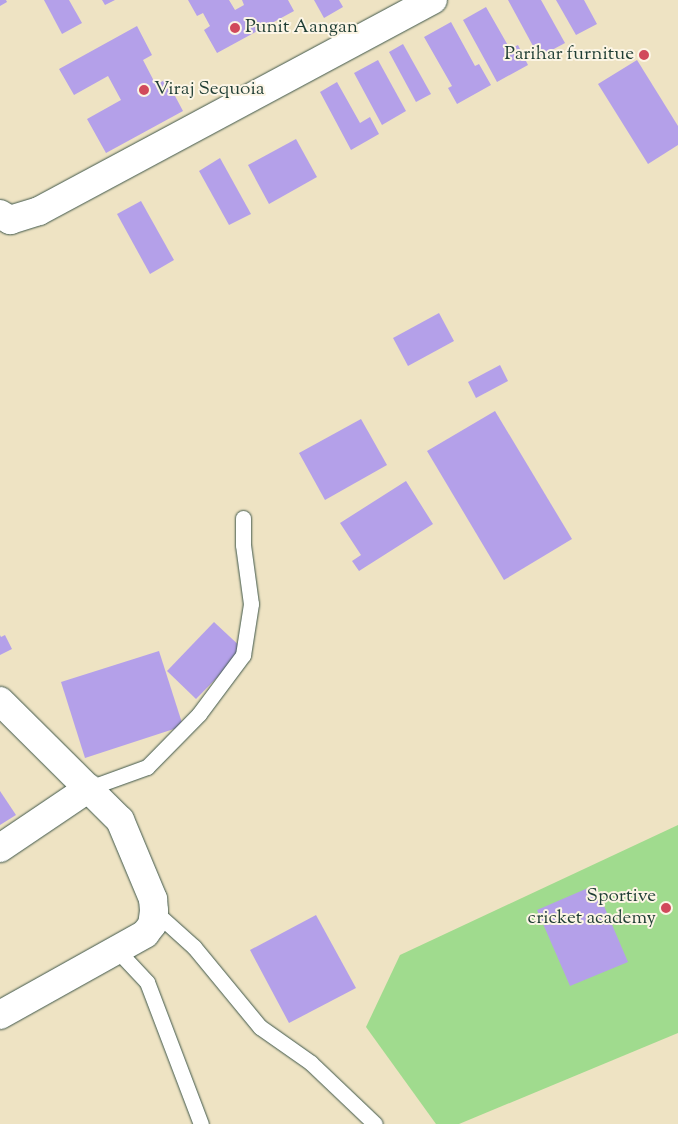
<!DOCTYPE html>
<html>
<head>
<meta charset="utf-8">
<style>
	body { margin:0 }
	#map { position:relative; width:678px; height:1124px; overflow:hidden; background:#eee3c3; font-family:"Sorts Mill Goudy",serif }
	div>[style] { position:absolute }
	.green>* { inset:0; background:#a0db8e }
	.building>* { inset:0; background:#b4a0e9 }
	.roads { filter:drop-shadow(0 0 1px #3e5649) drop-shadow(0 0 1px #3e5649) }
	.lane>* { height:15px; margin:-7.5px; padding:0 7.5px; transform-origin:7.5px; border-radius:7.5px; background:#fff }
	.street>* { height:28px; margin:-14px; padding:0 14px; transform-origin:14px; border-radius:14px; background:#fff }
	.dots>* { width:14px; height:14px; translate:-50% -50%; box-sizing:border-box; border:2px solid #fcf5e5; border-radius:50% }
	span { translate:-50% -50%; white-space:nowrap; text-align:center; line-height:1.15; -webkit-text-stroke:4px #fcf5e5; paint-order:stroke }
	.poi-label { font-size:19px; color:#1f3d34 }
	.left { translate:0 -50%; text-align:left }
	.right { translate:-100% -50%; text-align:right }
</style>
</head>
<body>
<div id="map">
	<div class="green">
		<div style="clip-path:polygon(678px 825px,678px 1033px,459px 1124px,436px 1124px,366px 1027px,400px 955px)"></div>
	</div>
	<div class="building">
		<div style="clip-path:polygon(0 0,6px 0,7px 2px,0 6px)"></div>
		<div style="clip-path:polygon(44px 0,69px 0,82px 23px,62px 34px)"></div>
		<div style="clip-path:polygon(102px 0,115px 0,105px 5px)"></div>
		<div style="clip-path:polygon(188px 0,229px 0,235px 10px,244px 5px,242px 0,288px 0,294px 11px,217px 53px,204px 30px,210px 26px,203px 13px,197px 16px)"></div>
		<div style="clip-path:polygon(314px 0,339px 0,343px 7px,324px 18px)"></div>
		<div style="clip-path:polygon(508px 0,541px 0,565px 43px,539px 57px)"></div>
		<div style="clip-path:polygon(556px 0,584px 0,597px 24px,576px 35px)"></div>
		<div style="clip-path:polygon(486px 7px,510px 49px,518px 45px,528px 65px,497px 82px,463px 20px)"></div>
		<div style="clip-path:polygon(451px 22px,475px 66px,479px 64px,491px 85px,457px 104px,448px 88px,452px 86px,424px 37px)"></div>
		<div style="clip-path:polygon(137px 26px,152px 55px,143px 60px,156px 85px,166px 79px,183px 111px,106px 153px,87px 119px,121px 100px,108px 76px,74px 95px,59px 69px)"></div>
		<div style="clip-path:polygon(403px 44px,431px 94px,416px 102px,389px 52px)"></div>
		<div style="clip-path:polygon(378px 60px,406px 111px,382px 125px,354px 73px)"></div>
		<div style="clip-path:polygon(637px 60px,678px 126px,678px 145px,648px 164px,598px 84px)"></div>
		<div style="clip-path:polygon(337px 82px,360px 123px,370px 117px,379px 134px,351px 150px,320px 92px)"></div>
		<div style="clip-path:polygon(296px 139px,317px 177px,269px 204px,248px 165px)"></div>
		<div style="clip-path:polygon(220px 158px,251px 214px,229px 225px,199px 171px)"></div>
		<div style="clip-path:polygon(141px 201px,174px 260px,150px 274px,117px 214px)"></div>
		<div style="clip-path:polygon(439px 313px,454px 341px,408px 366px,393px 338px)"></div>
		<div style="clip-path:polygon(500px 365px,508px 381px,476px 398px,468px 382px)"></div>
		<div style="clip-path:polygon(495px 411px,572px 539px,504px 580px,427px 451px)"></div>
		<div style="clip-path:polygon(361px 419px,387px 465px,325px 500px,299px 453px)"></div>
		<div style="clip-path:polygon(406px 481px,433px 524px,359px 571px,352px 561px,361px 555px,340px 523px)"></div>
		<div style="clip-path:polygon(214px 622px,244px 650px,196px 699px,167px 671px)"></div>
		<div style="clip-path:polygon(0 635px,1px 637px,5px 635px,12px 649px,0 655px)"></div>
		<div style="clip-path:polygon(159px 651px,183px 726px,85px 758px,61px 682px)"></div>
		<div style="clip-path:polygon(0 791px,16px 815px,0 825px)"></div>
		<div style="clip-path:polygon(595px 885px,628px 962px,570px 986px,537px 910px)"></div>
		<div style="clip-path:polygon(316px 915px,356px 988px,289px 1023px,250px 950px)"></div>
	</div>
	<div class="roads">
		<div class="lane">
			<div style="left:89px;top:788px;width:62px;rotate:-19.9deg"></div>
			<div style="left:147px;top:767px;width:74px;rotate:-45.5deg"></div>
			<div style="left:199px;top:714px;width:74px;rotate:-53.3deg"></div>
			<div style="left:243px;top:655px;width:52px;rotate:-81.1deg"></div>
			<div style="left:251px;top:604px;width:60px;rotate:-97.7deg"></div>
			<div style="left:243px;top:545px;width:27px;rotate:-90deg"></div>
			<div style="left:154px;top:911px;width:54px;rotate:42deg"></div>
			<div style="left:194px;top:947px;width:104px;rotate:50.5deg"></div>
			<div style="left:260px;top:1027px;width:62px;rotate:35.2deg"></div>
			<div style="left:311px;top:1063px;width:88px;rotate:43.6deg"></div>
			<div style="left:117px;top:950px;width:44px;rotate:46.8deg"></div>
			<div style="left:147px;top:982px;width:152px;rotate:69.2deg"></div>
		</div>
		<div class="street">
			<div style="left:0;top:214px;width:12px;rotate:31deg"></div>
			<div style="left:10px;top:220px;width:30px;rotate:-17deg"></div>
			<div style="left:39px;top:211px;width:447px;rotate:-28.2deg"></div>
			<div style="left:0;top:701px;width:169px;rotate:44.8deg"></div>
			<div style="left:120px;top:820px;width:86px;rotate:67.3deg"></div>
			<div style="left:153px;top:899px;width:12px;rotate:85deg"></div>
			<div style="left:154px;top:911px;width:14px;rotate:98deg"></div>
			<div style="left:152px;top:925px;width:11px;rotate:128deg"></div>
			<div style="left:145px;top:934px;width:166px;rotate:150.8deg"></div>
			<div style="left:0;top:848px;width:107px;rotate:-34deg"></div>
		</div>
	</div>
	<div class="dots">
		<div style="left:235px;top:28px;background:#d1495b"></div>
		<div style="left:644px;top:55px;background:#d1495b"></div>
		<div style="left:144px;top:90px;background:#d1495b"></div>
		<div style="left:666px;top:908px;background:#d1495b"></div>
	</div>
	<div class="poi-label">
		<span class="left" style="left:245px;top:28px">Punit Aangan</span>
		<span class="right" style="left:634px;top:55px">Parihar furnitue</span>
		<span class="left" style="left:154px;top:90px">Viraj Sequoia</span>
		<span class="right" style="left:656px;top:908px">Sportive<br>cricket academy</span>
	</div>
</div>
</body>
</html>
